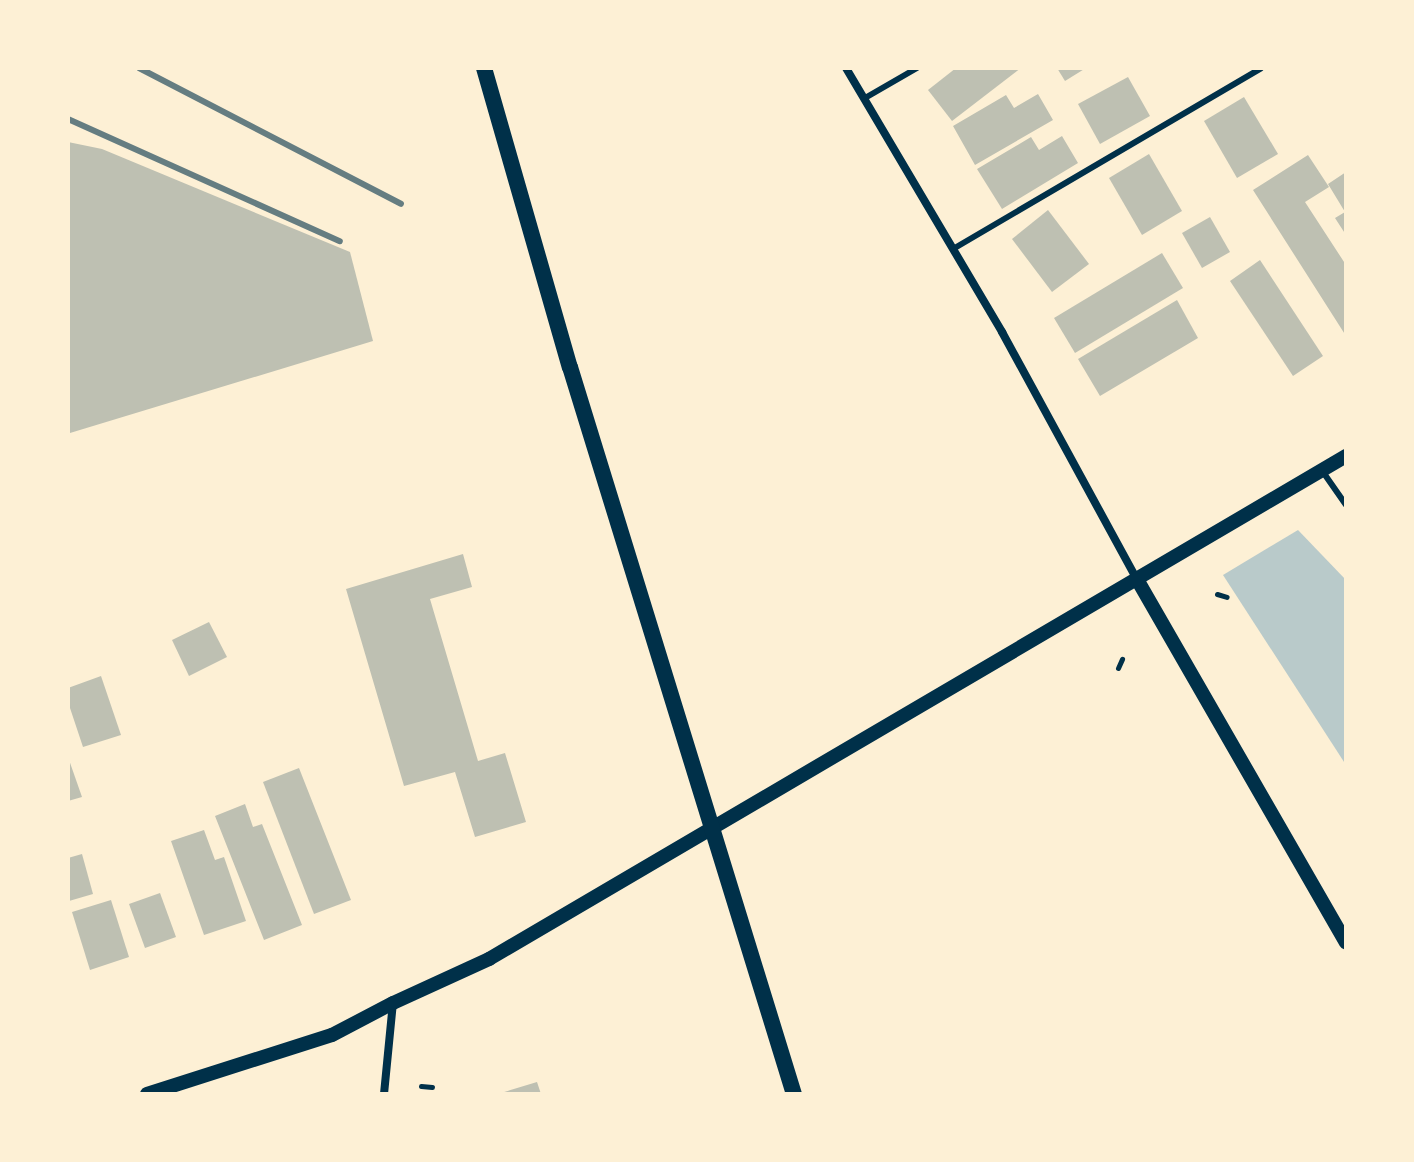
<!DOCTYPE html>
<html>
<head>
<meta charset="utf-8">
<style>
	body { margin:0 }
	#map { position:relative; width:1414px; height:1162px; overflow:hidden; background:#fdf0d5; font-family:"Alegreya Sans",sans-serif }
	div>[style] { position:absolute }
	.green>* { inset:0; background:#b9caca }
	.building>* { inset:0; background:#bec0b2 }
	.path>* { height:5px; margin:-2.5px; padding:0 2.5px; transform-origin:2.5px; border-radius:2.5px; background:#003049 }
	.service>* { height:6px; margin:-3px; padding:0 3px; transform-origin:3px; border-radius:3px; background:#003049 }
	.minor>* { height:8px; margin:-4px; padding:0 4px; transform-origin:4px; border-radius:4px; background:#003049 }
	.tertiary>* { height:14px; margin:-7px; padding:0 7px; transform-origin:7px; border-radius:7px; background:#003049 }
	.secondary>* { height:16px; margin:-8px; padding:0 8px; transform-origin:8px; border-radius:8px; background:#003049 }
	.rail>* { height:6px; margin:-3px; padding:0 3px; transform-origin:3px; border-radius:3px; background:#657d81 }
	span { translate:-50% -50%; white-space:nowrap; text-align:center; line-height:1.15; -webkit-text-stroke:8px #fdf0d5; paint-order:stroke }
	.frame { position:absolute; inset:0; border:70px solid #fdf0d5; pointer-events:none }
</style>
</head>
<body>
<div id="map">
	<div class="green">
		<div style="clip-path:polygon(1298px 530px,1346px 580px,1346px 765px,1223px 575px)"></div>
	</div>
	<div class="building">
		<div style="clip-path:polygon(956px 68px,1021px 68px,952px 121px,928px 90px)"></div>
		<div style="clip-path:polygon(1057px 68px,1086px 68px,1065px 81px)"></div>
		<div style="clip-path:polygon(1128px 77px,1150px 116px,1100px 144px,1078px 104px)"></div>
		<div style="clip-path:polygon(1038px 94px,1053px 120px,975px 165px,953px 126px,1006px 95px,1014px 108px)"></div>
		<div style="clip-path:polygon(1244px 97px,1278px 154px,1237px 178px,1204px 121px)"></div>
		<div style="clip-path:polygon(1062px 136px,1078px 163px,1002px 209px,977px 169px,1031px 137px,1039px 150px)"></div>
		<div style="clip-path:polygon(68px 142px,102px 149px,350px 252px,373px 341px,70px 433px)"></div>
		<div style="clip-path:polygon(1149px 154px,1182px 211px,1142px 235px,1109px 178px)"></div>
		<div style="clip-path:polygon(1308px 155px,1329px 187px,1305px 202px,1346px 265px,1346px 336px,1253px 190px)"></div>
		<div style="clip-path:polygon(1346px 172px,1346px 235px,1335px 218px,1345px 212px,1328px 184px)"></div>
		<div style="clip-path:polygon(1048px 210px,1089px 264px,1052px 292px,1012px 239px)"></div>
		<div style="clip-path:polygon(1210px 217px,1230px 252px,1202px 268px,1182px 233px)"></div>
		<div style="clip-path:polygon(1162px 253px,1183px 288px,1075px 353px,1054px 318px)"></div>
		<div style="clip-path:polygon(1260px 260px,1323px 356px,1293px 376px,1230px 281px)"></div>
		<div style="clip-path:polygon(1177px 300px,1198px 338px,1100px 396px,1078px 359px)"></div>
		<div style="clip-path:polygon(463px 554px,472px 587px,430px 599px,478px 761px,505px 753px,526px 822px,475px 837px,455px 772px,404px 786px,346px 589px)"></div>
		<div style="clip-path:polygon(209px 622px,227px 657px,189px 676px,172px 640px)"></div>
		<div style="clip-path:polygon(101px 676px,121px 735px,83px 747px,68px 702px,68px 688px)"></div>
		<div style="clip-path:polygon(68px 757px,82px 797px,68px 801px)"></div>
		<div style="clip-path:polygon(299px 768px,351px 900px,314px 914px,263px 782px)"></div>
		<div style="clip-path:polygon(245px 804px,253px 827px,262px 824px,302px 925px,264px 940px,215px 816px)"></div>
		<div style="clip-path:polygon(204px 830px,215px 860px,224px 857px,246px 921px,204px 935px,171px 841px)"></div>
		<div style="clip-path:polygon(82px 854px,93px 894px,69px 901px,68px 858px)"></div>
		<div style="clip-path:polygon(160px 893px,176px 937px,145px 948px,129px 904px)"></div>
		<div style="clip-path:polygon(111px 900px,129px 957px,90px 970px,72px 912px)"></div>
		<div style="clip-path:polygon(537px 1082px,541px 1094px,501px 1094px,501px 1093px)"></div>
	</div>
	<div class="path">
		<div style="left:1217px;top:594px;width:10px;rotate:17deg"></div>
		<div style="left:1118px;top:668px;width:10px;rotate:-66deg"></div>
		<div style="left:421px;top:1086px;width:11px;rotate:5deg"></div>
	</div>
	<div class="service">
		<div style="left:865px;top:98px;width:60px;rotate:-30deg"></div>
		<div style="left:953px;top:249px;width:357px;rotate:-30.4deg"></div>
		<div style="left:1323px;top:472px;width:40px;rotate:55.1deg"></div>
	</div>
	<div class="minor">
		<div style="left:846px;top:68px;width:307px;rotate:59.4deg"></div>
		<div style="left:1002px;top:332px;width:282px;rotate:61.4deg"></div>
		<div style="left:384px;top:1094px;width:91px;rotate:-84.4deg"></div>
	</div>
	<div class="tertiary">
		<div style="left:1138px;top:581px;width:417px;rotate:60.1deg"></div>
		<div style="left:147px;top:1094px;width:194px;rotate:-17.7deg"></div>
		<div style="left:332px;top:1035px;width:69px;rotate:-27.7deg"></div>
		<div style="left:393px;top:1003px;width:106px;rotate:-24.6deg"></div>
		<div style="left:489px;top:959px;width:994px;rotate:-30.41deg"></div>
	</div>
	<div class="secondary">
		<div style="left:484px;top:68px;width:311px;rotate:74deg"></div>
		<div style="left:570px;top:367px;width:761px;rotate:72.88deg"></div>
	</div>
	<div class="rail">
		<div style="left:139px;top:68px;width:295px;rotate:27.4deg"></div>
		<div style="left:68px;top:119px;width:298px;rotate:24.2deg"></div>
	</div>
	<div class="frame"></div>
</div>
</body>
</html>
